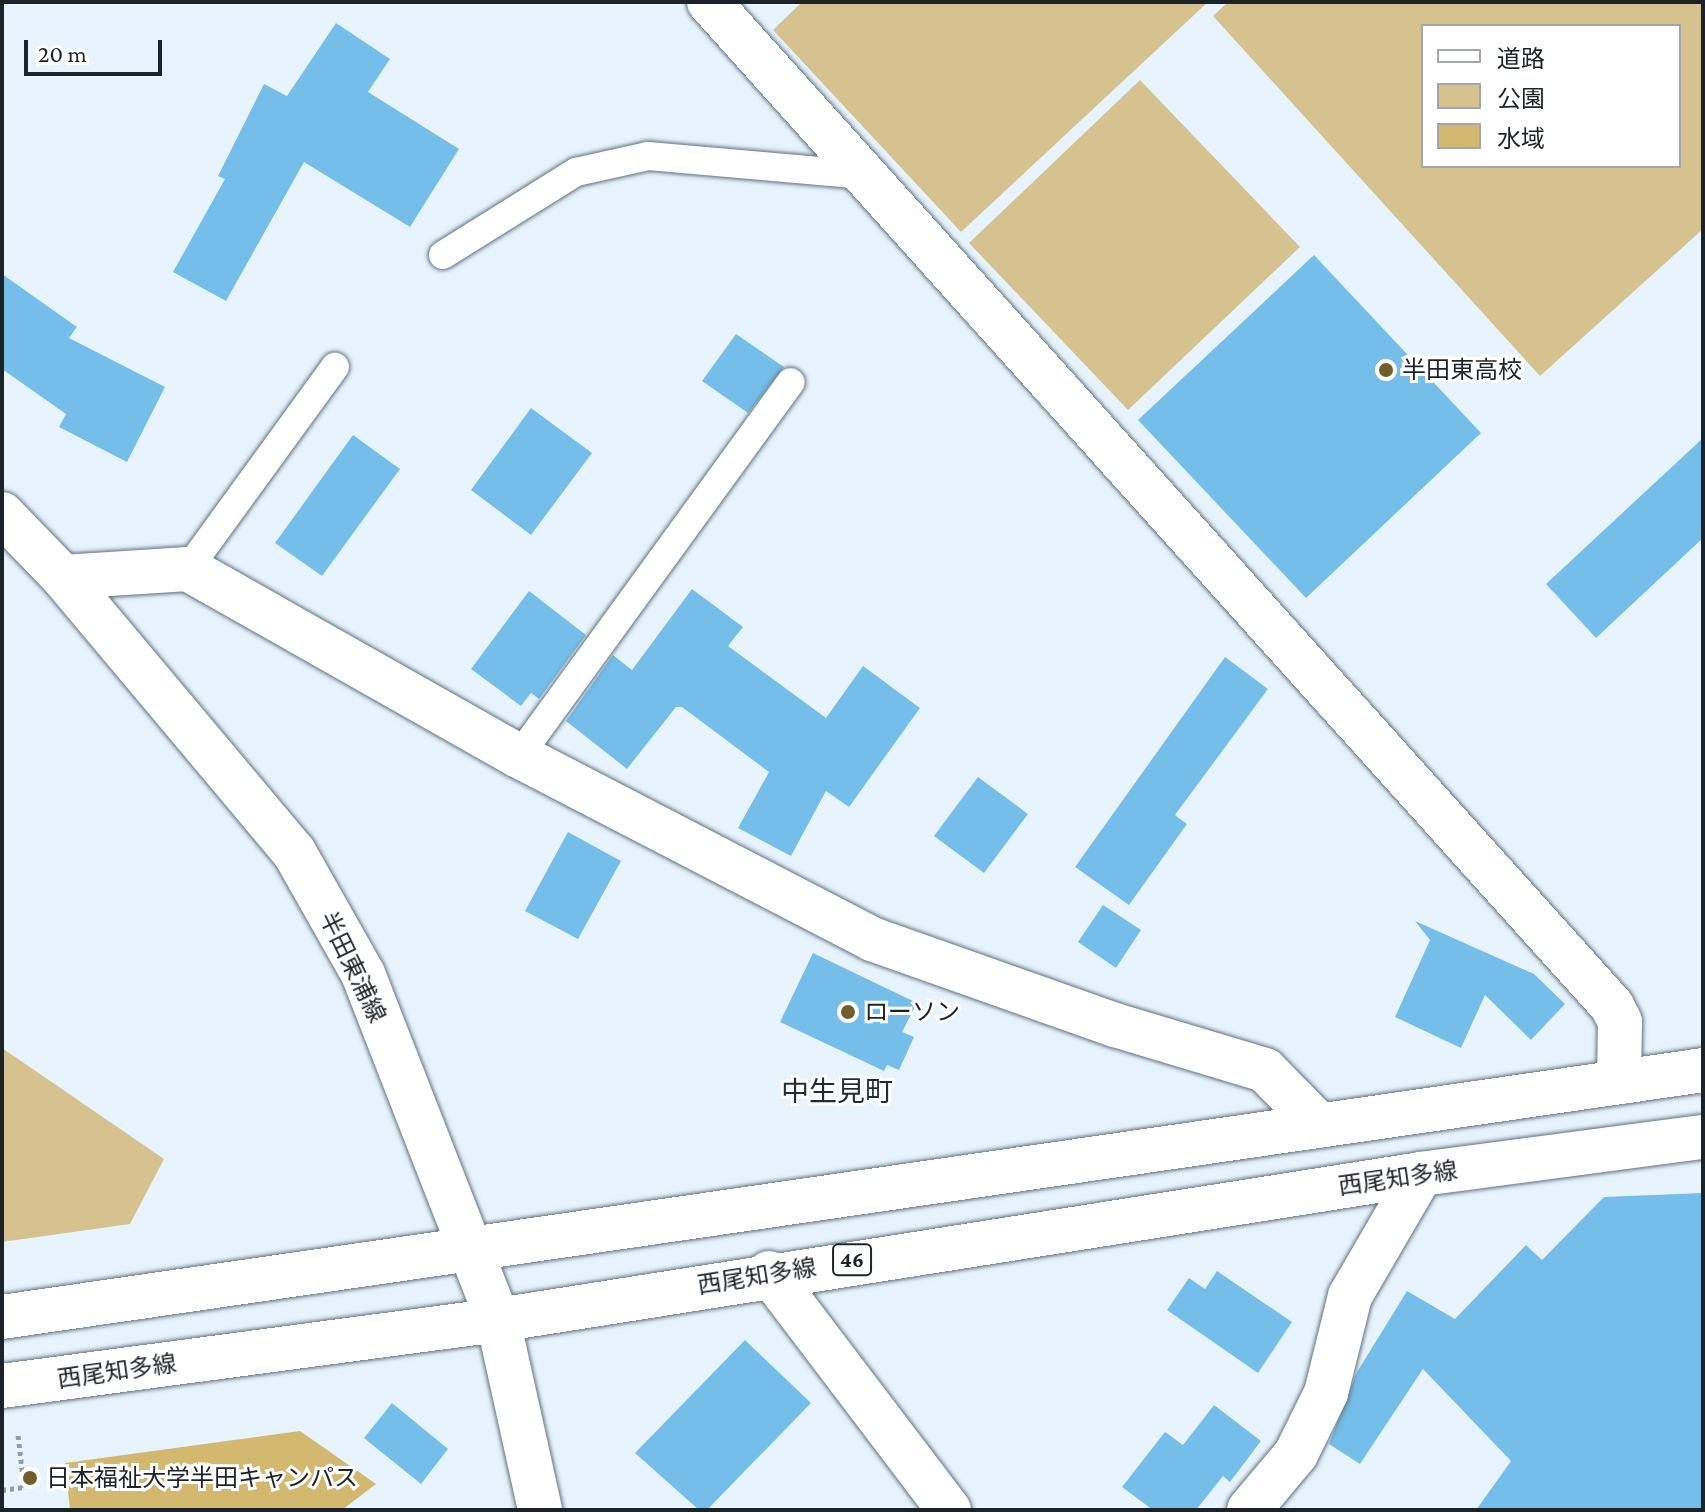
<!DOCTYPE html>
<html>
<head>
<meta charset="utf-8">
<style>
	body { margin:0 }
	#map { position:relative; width:1705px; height:1512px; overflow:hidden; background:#e8f4fd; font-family:"Crimson Pro","Noto Sans JP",serif }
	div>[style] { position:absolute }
	.green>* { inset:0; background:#d5c28f }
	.water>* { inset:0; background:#d3b870 }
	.building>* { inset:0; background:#74bee9 }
	.path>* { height:5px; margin-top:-2.5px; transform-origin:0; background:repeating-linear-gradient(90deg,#939da4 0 4px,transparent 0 8px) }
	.roads { filter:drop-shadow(0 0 2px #5f727d) drop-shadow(0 0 2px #5f727d) }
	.lane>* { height:28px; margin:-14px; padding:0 14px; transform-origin:14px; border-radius:14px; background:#fff }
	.street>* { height:44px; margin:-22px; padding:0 22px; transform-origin:22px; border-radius:22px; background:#fff }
	.secondary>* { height:44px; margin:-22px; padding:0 22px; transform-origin:22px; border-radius:22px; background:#fff }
	.primary>* { height:44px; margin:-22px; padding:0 22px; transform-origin:22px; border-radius:22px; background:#fff }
	.dots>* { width:22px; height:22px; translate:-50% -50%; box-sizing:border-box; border:4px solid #fff; border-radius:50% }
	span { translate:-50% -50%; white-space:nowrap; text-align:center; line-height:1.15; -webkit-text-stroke:6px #fff; paint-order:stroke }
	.shield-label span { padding:2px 6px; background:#fff; border:2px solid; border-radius:6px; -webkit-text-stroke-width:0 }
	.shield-label { font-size:22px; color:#1c2328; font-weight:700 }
	.poi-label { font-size:24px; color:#1c2328 }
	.left { translate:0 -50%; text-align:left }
	.street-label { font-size:24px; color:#1c2328 }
	.quarter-label { font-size:28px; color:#1d2d37 }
	.frame { position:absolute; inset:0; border:4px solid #1c2328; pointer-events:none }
	.legend { position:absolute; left:1421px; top:24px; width:260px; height:144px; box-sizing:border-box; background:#fff; border:2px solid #a4a7a9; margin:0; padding:10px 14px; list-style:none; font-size:24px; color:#1c2328 }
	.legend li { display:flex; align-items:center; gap:16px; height:40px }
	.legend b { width:40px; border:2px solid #a4a7a9 }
	.scale { position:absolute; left:24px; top:40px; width:138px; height:36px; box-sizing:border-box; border:4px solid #1c2328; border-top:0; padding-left:10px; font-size:24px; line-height:28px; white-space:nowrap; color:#1c2328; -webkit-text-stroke:6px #fff; paint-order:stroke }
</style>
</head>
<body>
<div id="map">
	<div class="green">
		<div style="clip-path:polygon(802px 2px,1208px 2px,961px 232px,773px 30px)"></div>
		<div style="clip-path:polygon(evenodd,1228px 2px,1703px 2px,1703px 229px,1540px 376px,1213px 16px,1228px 2px,1423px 26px,1679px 26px,1679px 166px,1423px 166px,1423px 26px)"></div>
		<div style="clip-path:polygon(1140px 80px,1300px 247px,1128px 410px,969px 243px)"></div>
		<div style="clip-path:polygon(2px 1048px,164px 1159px,130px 1224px,2px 1242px)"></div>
	</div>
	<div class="water">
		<div style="clip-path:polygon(300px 1431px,376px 1484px,342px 1510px,70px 1510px,65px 1463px)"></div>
	</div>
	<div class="building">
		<div style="clip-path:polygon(336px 23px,390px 59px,368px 92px,459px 149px,410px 227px,304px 162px,226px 301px,173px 272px,225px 179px,218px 176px,264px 84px,287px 96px)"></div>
		<div style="clip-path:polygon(1314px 255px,1481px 433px,1306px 598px,1138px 420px)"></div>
		<div style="clip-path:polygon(2px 274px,77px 327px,69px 338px,165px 387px,127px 462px,59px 427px,66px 414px,2px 369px)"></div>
		<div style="clip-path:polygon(736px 334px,784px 367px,748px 413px,702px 381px)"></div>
		<div style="clip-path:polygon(531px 408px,592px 453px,531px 535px,471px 490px)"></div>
		<div style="clip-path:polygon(353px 435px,400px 469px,322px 576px,275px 543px)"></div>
		<div style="clip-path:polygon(1703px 438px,1703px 538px,1596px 638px,1546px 584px)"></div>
		<div style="clip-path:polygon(692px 589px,743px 627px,728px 646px,826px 718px,863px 666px,920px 708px,849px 807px,826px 791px,791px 856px,738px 828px,769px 772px,682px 707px,676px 707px,627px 769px,566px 721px,613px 655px,632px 670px)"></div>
		<div style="clip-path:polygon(529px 591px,586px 635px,539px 699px,531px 693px,521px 706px,471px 669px)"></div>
		<div style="clip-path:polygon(1225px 657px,1268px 689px,1175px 815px,1187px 824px,1129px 905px,1075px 867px)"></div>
		<div style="clip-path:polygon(978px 777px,1028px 814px,984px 873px,934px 836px)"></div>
		<div style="clip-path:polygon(568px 832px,621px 861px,578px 939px,525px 911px)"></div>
		<div style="clip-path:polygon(1103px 905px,1141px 930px,1116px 968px,1078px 942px)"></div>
		<div style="clip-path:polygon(1415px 921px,1534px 974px,1565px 1004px,1531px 1040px,1485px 995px,1461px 1048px,1395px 1017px,1430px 940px)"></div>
		<div style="clip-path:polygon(813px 953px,917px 1003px,902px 1032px,914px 1037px,899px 1070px,887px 1065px,884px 1071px,780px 1022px)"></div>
		<div style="clip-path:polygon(1703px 1193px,1703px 1510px,1476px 1510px,1511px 1461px,1423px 1369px,1360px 1464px,1329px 1444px,1357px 1372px,1407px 1291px,1455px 1319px,1526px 1245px,1542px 1260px,1604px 1197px)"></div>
		<div style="clip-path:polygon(1217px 1271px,1292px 1322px,1258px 1373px,1167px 1310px,1189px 1278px,1205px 1289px)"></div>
		<div style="clip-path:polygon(745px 1340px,811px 1403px,707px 1510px,699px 1510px,635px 1453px)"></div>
		<div style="clip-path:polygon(392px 1403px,448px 1449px,421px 1484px,364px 1438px)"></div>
		<div style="clip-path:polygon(1214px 1405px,1261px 1441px,1230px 1482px,1223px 1476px,1196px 1510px,1153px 1510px,1122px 1487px,1165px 1432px,1183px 1445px)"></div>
	</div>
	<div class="path">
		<div style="left:2px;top:1490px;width:22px;rotate:-8deg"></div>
		<div style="left:24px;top:1487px;width:53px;rotate:-96.5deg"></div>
	</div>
	<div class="roads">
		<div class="lane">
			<div style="left:443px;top:255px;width:157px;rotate:-32deg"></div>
			<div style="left:576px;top:172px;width:74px;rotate:-12.5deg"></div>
			<div style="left:648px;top:156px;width:218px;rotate:5deg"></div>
			<div style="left:188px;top:569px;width:250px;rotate:-54deg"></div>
			<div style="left:519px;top:756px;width:462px;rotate:-54deg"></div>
		</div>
		<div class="street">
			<div style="left:709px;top:2px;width:1350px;rotate:48.03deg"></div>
			<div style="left:1612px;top:1006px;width:18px;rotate:63deg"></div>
			<div style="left:1620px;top:1022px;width:58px;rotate:91deg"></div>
			<div style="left:63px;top:577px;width:125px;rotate:-3.7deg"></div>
			<div style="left:188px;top:569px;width:380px;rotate:29.5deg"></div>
			<div style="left:519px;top:756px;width:398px;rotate:27.4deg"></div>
			<div style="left:872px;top:939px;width:258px;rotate:19.5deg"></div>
			<div style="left:1115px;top:1025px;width:157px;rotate:16.7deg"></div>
			<div style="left:1265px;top:1070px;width:76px;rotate:45.5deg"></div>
			<div style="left:769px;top:1273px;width:298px;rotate:52.8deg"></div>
			<div style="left:1249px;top:1510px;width:73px;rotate:-50deg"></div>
			<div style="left:1296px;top:1454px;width:68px;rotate:-63.8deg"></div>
			<div style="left:1326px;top:1393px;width:100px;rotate:-76.1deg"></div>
			<div style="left:1350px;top:1296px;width:141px;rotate:-59.8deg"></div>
		</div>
		<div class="secondary">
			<div style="left:2px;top:514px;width:88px;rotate:45.9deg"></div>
			<div style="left:63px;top:577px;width:359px;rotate:50deg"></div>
			<div style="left:294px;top:852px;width:140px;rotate:60.5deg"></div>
			<div style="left:363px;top:974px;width:371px;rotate:68.7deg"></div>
			<div style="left:498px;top:1320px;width:195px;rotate:77.5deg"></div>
		</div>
		<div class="primary">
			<div style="left:2px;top:1317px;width:1719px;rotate:-8.26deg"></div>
			<div style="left:2px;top:1386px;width:500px;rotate:-7.58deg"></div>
			<div style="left:498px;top:1320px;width:934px;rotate:-8.99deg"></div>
			<div style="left:1421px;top:1174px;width:284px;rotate:-7.5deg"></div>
		</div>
	</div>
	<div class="dots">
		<div style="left:1386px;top:370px;background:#705e2c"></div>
		<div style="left:848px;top:1012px;background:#705e2c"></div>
		<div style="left:30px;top:1478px;background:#705e2c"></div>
	</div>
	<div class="shield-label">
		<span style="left:852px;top:1260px">46</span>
	</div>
	<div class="poi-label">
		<span class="left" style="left:1402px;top:370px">半田東高校</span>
		<span class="left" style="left:864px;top:1012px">ローソン</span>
		<span class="left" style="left:46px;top:1478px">日本福祉大学半田キャンパス</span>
	</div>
	<div class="street-label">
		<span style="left:353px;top:967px;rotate:64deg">半田東浦線</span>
		<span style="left:1398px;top:1178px;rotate:-8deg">西尾知多線</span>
		<span style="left:757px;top:1276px;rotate:-9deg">西尾知多線</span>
		<span style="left:117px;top:1371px;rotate:-8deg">西尾知多線</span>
	</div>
	<div class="quarter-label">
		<span style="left:837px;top:1092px">中生見町</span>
	</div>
	<div class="frame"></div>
	<ul class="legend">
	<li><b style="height:10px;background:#fff"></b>道路</li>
	<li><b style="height:22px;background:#d5c28f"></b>公園</li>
	<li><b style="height:22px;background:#d3b870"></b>水域</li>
	</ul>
	<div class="scale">20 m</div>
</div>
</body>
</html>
